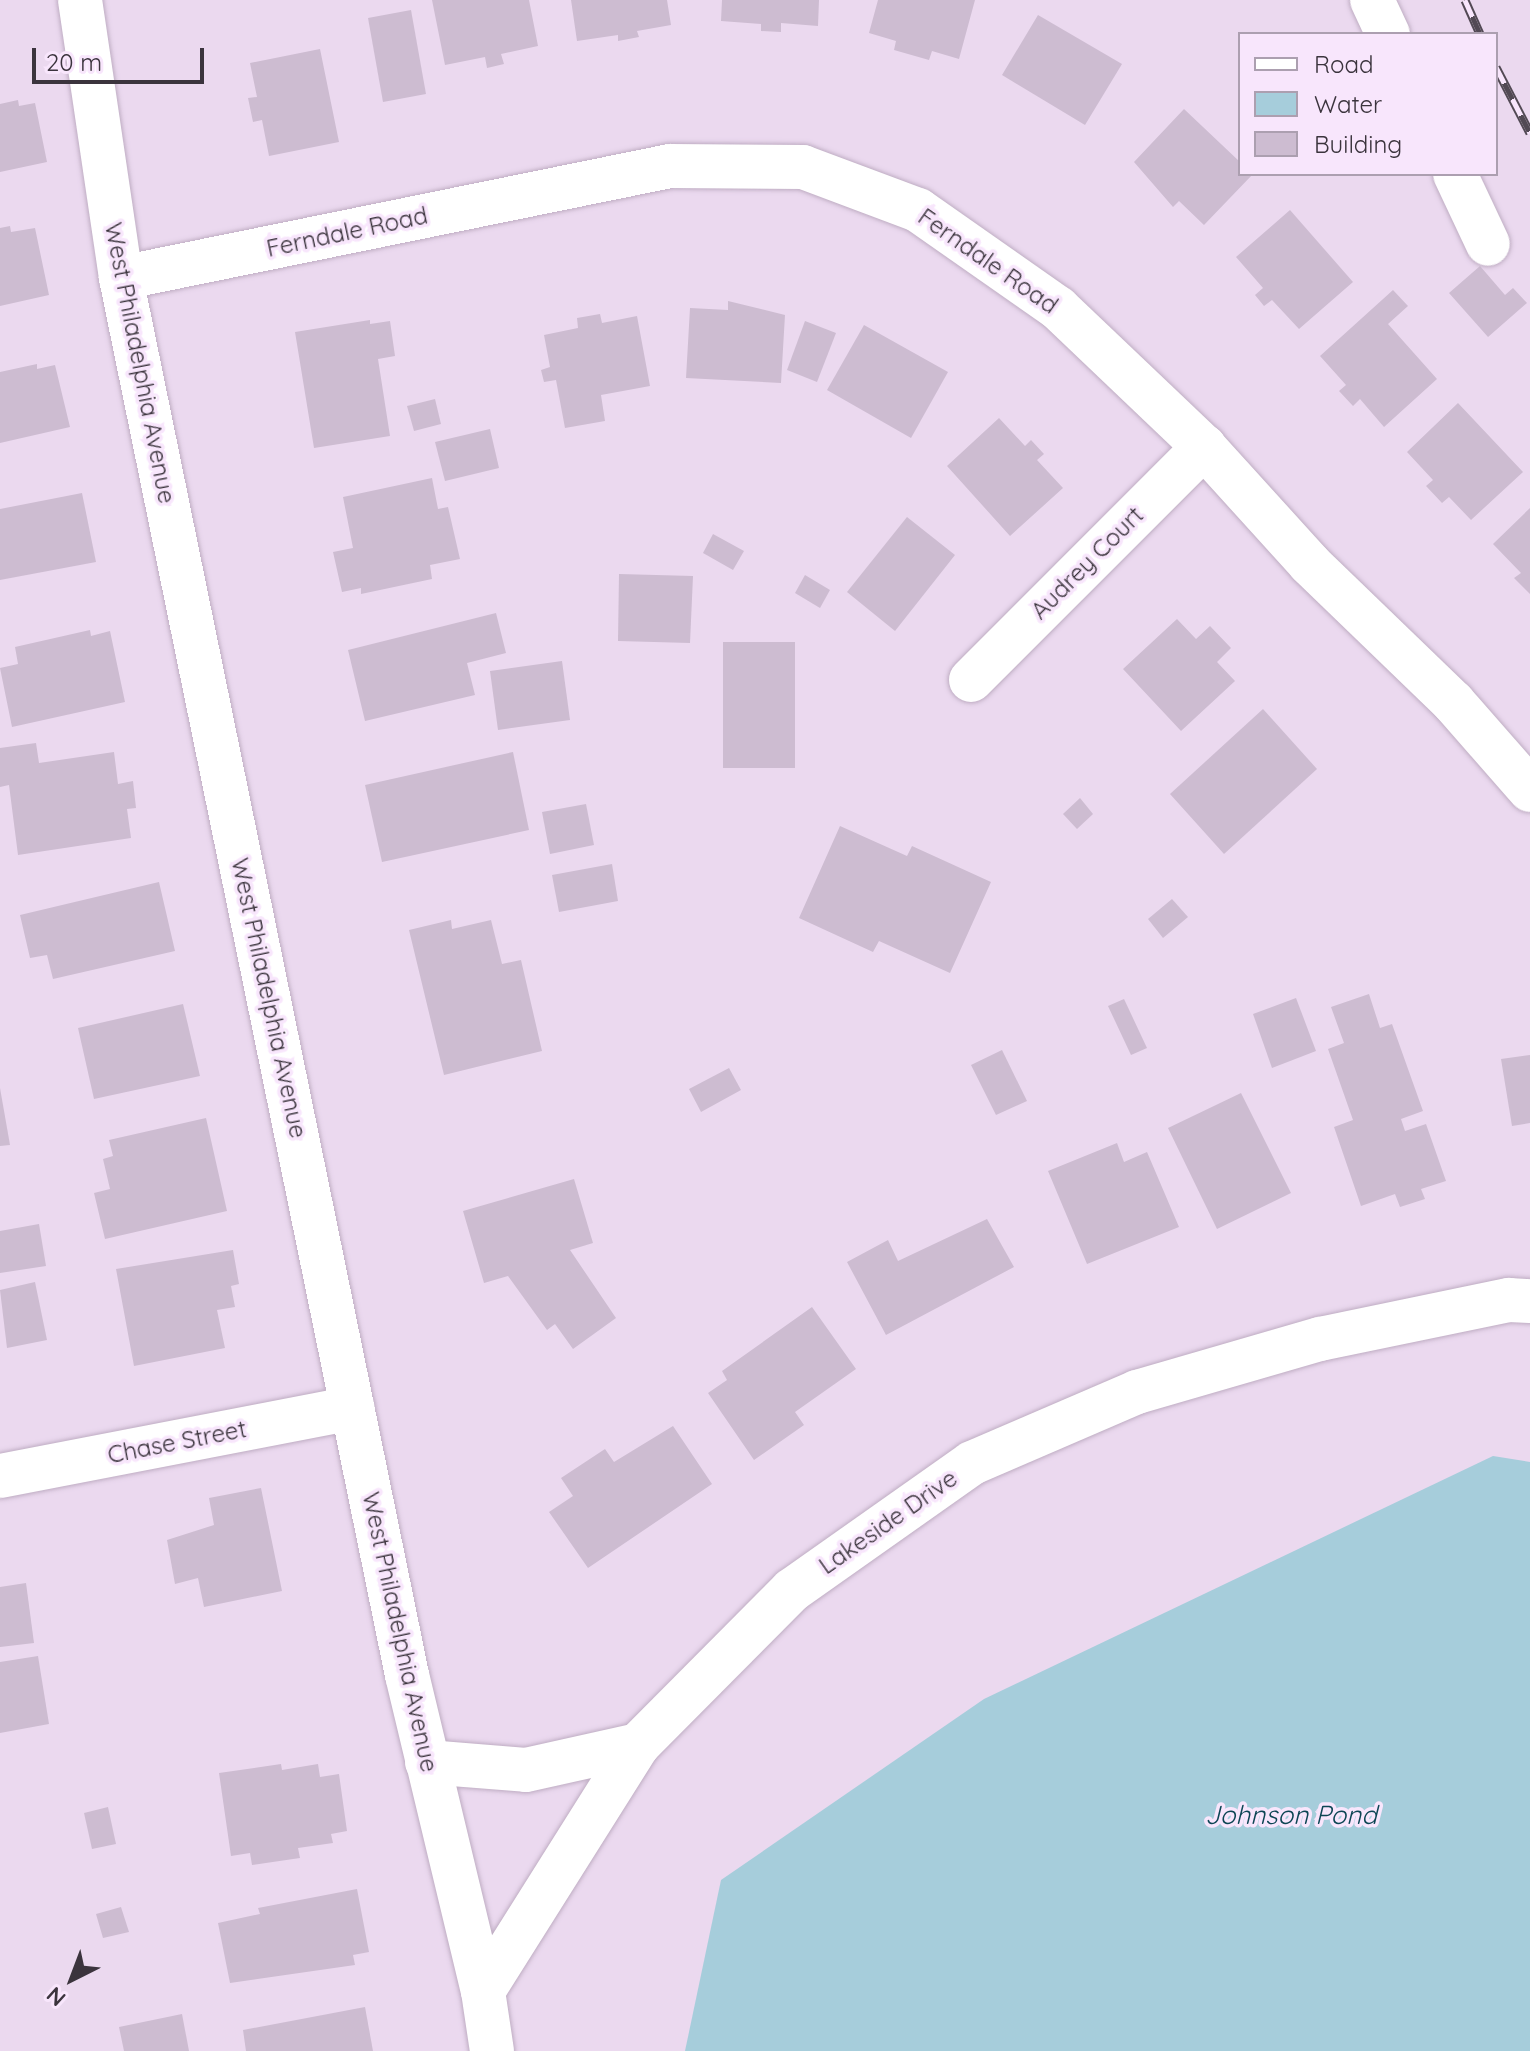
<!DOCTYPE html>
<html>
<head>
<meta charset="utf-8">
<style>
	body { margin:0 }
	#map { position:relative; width:1530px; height:2051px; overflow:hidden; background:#ebd9ef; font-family:Quicksand,sans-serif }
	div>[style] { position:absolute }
	.water>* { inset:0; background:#a6cddb }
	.building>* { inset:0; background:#cdbcd1 }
	.roads { filter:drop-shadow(0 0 2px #bfadc3) drop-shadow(0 0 2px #bfadc3) }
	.street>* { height:44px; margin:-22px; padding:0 22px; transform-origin:22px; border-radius:22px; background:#fff }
	.rail>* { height:9px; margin-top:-4.5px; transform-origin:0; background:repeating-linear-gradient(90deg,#f8e6fc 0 18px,#524954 0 36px); box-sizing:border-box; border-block:2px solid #524954 }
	span { translate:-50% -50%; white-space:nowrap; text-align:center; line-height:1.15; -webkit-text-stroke:7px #f8e6fc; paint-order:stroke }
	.street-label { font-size:24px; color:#3b343d }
	.water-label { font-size:26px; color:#0c4554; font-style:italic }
	.legend { position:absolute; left:1238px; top:32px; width:260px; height:144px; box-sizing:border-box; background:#f8e6fc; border:2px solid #ac9fb0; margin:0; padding:10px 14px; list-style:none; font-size:24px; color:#3b343d }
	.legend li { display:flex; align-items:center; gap:16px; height:40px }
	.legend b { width:40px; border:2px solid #ac9fb0 }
	.north { position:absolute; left:32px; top:1939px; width:80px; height:80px; -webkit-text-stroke:6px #f8e6fc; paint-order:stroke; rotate:222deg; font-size:22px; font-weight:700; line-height:32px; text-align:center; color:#3b343d }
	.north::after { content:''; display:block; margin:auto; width:28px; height:36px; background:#3b343d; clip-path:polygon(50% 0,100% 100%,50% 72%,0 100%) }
	.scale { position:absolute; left:32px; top:48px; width:172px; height:36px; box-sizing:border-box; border:4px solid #3b343d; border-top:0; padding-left:10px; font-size:24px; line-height:28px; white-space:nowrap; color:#3b343d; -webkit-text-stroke:6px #f8e6fc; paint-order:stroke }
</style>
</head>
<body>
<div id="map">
	<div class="water">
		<div style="clip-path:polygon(1493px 1456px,1530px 1462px,1530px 2051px,685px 2051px,721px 1880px,984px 1699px)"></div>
	</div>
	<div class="building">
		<div style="clip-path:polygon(432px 0,529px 0,538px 46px,501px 54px,504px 64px,487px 68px,485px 57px,445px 65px)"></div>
		<div style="clip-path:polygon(571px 0,667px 0,671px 25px,637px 31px,639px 37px,618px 41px,618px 35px,577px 41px)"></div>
		<div style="clip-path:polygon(722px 0,819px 0,818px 26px,781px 23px,781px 32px,761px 31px,761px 24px,721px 21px)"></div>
		<div style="clip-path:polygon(878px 0,975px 0,959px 59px,932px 51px,929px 60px,894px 50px,896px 41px,869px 33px)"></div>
		<div style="clip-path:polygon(411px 10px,426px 94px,383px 102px,368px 18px)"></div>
		<div style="clip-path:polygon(1038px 15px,1122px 64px,1085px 125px,1002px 75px)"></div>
		<div style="clip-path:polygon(320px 49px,339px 142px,269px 156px,262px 120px,253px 122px,248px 98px,257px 97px,250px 63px)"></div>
		<div style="clip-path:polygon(18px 100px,19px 106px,35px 103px,47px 162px,0 172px,0 104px)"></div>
		<div style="clip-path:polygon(1184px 109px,1240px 162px,1240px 174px,1253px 174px,1204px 225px,1179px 201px,1173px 207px,1134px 162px)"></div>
		<div style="clip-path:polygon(1290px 210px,1353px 282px,1299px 329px,1272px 300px,1264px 306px,1255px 295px,1263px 288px,1236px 257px)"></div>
		<div style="clip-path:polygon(10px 226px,11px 232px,35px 228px,49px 295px,0 306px,0 228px)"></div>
		<div style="clip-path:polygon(1480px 266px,1505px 295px,1513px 288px,1527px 303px,1488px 337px,1449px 293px)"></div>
		<div style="clip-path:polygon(1393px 290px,1408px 306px,1388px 324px,1437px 379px,1384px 427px,1360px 399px,1353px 406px,1339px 391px,1346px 385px,1320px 356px)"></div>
		<div style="clip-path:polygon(728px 301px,785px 315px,781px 383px,686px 378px,690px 308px,728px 310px)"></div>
		<div style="clip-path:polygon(600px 314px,602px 323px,637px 316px,650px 386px,601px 395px,605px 421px,565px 428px,556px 380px,544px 382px,541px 370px,550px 367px,544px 335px,578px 328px,577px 318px)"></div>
		<div style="clip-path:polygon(370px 320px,370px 324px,390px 321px,395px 356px,378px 359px,390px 436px,314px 448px,295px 332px)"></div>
		<div style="clip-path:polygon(805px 321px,836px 333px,817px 382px,787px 370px)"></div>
		<div style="clip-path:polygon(864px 325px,948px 372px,911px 438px,827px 390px)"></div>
		<div style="clip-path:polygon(37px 364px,37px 369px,55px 365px,70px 427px,0 443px,0 372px)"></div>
		<div style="clip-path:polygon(435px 399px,441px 424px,414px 431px,407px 406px)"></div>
		<div style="clip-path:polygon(1458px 403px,1523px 472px,1471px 520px,1449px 497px,1442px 503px,1426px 486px,1433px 480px,1407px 452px)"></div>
		<div style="clip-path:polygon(999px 418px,1025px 446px,1031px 440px,1044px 454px,1037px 460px,1063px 488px,1010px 536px,947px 466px)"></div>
		<div style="clip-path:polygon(490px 429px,499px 468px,445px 481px,435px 442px)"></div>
		<div style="clip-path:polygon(432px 478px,438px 509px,448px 507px,460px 559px,430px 565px,432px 579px,361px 594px,361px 588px,342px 592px,333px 552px,353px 548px,343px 497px)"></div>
		<div style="clip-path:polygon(82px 493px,96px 562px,0 580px,0 509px)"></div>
		<div style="clip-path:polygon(1530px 508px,1530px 594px,1514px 578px,1521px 573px,1493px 544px)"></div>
		<div style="clip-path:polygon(907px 517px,955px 555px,895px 631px,847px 592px)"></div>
		<div style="clip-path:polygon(713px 534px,744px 551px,733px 570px,703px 553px)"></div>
		<div style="clip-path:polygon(619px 574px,693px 576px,690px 643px,618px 641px)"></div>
		<div style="clip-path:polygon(805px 575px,830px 590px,820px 608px,795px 593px)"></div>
		<div style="clip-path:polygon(496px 613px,506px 653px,467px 663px,475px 695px,365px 721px,348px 650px)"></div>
		<div style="clip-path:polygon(1177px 619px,1196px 639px,1210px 626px,1231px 648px,1217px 662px,1235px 681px,1181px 731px,1123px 669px)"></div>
		<div style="clip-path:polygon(90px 630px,91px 636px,110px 631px,125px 702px,12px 727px,0 668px,18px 664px,15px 647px)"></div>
		<div style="clip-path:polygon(723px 642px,795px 642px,795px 768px,723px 768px)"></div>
		<div style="clip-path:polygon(562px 661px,570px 720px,498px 730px,490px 671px)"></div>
		<div style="clip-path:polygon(1263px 709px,1317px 769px,1224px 854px,1170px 794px)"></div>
		<div style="clip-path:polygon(36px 743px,39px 763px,114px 752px,118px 784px,133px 781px,136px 808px,127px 809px,131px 838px,18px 855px,9px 785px,0 787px,0 748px)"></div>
		<div style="clip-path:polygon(513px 752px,529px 830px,382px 862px,365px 785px)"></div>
		<div style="clip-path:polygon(1080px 798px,1093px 814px,1077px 829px,1063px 814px)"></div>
		<div style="clip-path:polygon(586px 804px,594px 845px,550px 854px,542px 812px)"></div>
		<div style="clip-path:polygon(840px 826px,907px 856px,912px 846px,991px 882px,950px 973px,879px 941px,873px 952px,799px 918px)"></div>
		<div style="clip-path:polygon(612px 864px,618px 901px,559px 912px,552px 875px)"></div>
		<div style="clip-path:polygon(159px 882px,175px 951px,53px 979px,47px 955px,30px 958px,20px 915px)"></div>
		<div style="clip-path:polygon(1172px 899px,1188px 917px,1163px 938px,1148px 919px)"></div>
		<div style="clip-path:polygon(451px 920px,452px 929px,491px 920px,502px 964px,521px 960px,542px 1051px,444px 1075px,409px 930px)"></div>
		<div style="clip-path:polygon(1369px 994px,1380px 1028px,1392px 1024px,1423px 1111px,1401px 1119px,1405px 1131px,1426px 1124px,1446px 1181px,1421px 1189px,1425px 1199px,1400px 1207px,1395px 1194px,1361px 1206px,1334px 1127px,1353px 1120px,1328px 1049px,1344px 1043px,1331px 1007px)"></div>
		<div style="clip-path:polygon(1296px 998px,1316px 1051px,1272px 1068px,1253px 1014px)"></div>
		<div style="clip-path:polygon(1124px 999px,1147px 1048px,1131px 1055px,1108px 1006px)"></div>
		<div style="clip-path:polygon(183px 1004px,200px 1076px,94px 1099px,78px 1028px)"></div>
		<div style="clip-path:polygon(1002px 1050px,1027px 1101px,996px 1115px,971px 1065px)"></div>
		<div style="clip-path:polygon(1530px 1055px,1530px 1123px,1512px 1126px,1501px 1059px)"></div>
		<div style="clip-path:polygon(729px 1068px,741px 1090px,701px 1112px,689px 1089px)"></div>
		<div style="clip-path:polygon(0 1088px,10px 1145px,0 1146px)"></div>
		<div style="clip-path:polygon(1241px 1093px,1291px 1193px,1217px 1229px,1168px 1128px)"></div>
		<div style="clip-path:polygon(206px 1118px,227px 1211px,105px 1239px,94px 1193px,110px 1189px,103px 1159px,113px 1156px,109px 1140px)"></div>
		<div style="clip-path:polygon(1117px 1143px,1124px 1162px,1147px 1152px,1179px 1227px,1087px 1264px,1048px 1171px)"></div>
		<div style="clip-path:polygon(574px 1179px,593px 1243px,570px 1250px,616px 1318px,573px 1349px,555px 1324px,547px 1330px,508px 1276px,484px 1283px,463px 1211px)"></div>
		<div style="clip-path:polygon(987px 1219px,1014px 1267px,886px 1335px,847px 1262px,888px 1240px,898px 1261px)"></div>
		<div style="clip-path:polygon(39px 1224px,46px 1266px,0 1273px,0 1231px)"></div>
		<div style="clip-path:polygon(233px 1250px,239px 1284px,231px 1286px,235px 1307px,217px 1310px,225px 1348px,134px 1366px,116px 1269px)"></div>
		<div style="clip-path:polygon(35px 1282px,47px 1340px,7px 1348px,0 1290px)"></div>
		<div style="clip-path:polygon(812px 1307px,856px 1369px,795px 1412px,804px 1425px,754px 1460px,708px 1393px,727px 1380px,722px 1371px)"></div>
		<div style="clip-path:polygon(673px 1426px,712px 1484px,588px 1568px,549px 1512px,573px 1496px,561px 1478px,605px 1449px,614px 1462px)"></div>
		<div style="clip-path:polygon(261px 1488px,282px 1591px,204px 1607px,198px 1578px,175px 1584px,167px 1540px,214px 1525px,209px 1498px)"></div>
		<div style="clip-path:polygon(26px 1583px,34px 1643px,0 1647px,0 1587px)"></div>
		<div style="clip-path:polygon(38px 1656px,49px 1724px,0 1733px,0 1662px)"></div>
		<div style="clip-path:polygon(281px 1764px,282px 1770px,318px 1764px,320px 1777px,339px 1774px,347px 1831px,331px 1834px,333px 1843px,298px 1848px,300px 1858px,252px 1865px,250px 1853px,231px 1856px,219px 1773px)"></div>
		<div style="clip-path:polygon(108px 1807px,116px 1844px,92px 1849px,84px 1813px)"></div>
		<div style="clip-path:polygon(357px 1889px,369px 1952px,353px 1955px,355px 1965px,230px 1983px,218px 1923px,260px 1914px,258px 1908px)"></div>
		<div style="clip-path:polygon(121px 1907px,129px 1932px,103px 1938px,96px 1914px)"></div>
		<div style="clip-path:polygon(365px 2007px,373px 2051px,246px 2051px,243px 2030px)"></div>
		<div style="clip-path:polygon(182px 2014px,189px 2051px,124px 2051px,119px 2027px)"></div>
	</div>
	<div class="roads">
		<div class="street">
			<div style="left:80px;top:0;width:281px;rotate:81.6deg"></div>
			<div style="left:121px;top:278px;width:1426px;rotate:78.43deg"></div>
			<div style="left:407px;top:1675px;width:325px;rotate:76.5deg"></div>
			<div style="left:483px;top:1991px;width:61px;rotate:81.5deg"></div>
			<div style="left:1372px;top:0;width:38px;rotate:65deg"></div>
			<div style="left:1455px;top:174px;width:77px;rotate:64.8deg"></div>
			<div style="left:121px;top:278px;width:560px;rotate:-11.53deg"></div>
			<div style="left:670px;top:166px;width:133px;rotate:0.4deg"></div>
			<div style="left:803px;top:167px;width:123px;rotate:20.5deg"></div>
			<div style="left:918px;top:210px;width:171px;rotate:35deg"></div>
			<div style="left:1058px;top:308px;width:202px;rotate:43.6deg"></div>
			<div style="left:1204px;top:447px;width:158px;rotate:47.8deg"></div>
			<div style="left:1310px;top:564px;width:199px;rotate:44deg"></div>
			<div style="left:1453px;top:702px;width:117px;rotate:48.8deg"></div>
			<div style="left:971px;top:680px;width:330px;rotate:-45deg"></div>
			<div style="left:0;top:1476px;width:359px;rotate:-10.9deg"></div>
			<div style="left:427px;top:1762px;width:99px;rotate:4.6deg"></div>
			<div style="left:526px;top:1770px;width:115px;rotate:-12.6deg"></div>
			<div style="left:483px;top:1991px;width:291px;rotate:-57.8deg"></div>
			<div style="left:638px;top:1745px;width:218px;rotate:-45.2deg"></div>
			<div style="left:792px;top:1590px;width:220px;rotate:-35.2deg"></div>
			<div style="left:972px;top:1463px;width:180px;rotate:-23.3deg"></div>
			<div style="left:1137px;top:1392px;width:191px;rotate:-16.2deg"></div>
			<div style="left:1320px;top:1339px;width:193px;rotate:-11.7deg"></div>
			<div style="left:1509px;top:1300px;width:21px;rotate:3deg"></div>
		</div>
	</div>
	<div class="rail">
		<div style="left:1465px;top:0;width:37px;rotate:66deg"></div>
		<div style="left:1496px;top:67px;width:74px;rotate:62.7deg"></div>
	</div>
	<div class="street-label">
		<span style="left:347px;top:232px;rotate:-12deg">Ferndale Road</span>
		<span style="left:988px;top:261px;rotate:35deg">Ferndale Road</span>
		<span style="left:140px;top:363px;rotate:79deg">West Philadelphia Avenue</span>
		<span style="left:1087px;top:563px;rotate:-45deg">Audrey Court</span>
		<span style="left:269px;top:998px;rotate:78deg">West Philadelphia Avenue</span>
		<span style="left:177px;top:1442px;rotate:-11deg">Chase Street</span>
		<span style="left:888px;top:1522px;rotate:-35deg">Lakeside Drive</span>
		<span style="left:400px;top:1632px;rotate:78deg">West Philadelphia Avenue</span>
	</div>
	<div class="water-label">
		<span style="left:1291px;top:1815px">Johnson Pond</span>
	</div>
	<ul class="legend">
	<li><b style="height:10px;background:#fff"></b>Road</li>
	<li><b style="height:22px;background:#a6cddb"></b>Water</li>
	<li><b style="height:22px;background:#cdbcd1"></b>Building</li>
	</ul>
	<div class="north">N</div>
	<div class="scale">20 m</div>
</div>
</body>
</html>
